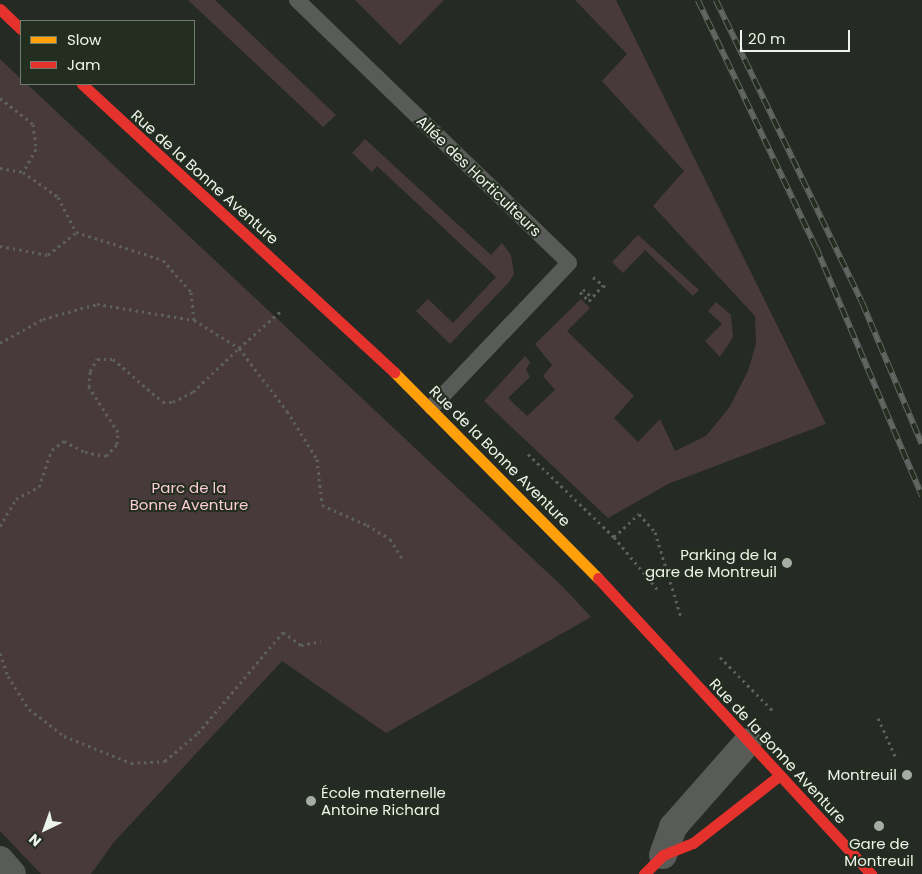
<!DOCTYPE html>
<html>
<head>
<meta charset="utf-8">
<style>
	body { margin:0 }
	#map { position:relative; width:922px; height:874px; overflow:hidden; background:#252a24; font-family:Poppins,sans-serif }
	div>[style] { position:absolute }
	.green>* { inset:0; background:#483a3b }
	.path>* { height:3px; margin-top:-1.5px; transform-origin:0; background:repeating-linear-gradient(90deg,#5d605c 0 2.5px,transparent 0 6.5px) }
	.lane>* { height:16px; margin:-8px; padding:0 8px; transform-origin:8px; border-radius:8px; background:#595b58 }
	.street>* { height:28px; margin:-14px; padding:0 14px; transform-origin:14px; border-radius:14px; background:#595b58 }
	.slow>* { height:11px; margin:-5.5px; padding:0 5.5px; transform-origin:5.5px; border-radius:5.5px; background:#ff9f0a }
	.jam>* { height:11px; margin:-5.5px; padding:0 5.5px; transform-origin:5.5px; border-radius:5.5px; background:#e5322d }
	.rail>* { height:5.5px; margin-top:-2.75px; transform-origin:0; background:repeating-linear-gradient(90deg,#232e20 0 11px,#636662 0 22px); box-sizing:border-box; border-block:1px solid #636662 }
	.dots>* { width:14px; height:14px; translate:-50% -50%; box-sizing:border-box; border:2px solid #232e20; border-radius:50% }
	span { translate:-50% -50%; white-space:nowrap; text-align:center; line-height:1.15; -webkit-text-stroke:4px #232e20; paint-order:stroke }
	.street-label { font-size:15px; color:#ecf3ea }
	.park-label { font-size:15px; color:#fccbd4 }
	.poi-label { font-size:15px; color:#ecf3ea }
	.right { translate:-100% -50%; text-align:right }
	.left { translate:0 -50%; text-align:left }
	.legend { position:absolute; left:20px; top:20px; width:175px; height:65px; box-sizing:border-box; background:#232e20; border:1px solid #737d71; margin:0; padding:6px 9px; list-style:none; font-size:15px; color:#ecf3ea }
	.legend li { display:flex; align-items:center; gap:10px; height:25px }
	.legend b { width:25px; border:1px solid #737d71 }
	.north { position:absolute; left:20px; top:804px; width:50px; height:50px; -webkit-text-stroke:4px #232e20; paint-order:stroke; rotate:222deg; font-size:14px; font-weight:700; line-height:20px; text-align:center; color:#ecf3ea }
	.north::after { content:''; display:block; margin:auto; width:18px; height:22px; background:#ecf3ea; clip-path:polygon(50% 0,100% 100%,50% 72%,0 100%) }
	.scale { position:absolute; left:740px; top:30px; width:110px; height:22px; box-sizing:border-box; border:2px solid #ecf3ea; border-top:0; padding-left:6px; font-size:15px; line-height:18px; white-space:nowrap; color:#ecf3ea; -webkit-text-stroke:4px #232e20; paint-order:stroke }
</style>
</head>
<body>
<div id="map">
	<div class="green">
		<div style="clip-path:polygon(188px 0,215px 0,336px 115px,323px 127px)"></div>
		<div style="clip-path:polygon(355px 0,444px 0,400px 45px)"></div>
		<div style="clip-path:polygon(575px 0,616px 0,826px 424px,668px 484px,608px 518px,484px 401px,525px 356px,530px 362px,526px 370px,530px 377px,508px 398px,527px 416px,555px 390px,543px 376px,552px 365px,535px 344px,581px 299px,590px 308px,567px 331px,634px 396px,614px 418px,638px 442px,660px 419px,675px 451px,706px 436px,729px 408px,748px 371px,756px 344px,755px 316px,653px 206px,684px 171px,602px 81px,627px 54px)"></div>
		<div style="clip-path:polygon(0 59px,21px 79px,21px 84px,27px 84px,563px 587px,591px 617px,386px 733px,282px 661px,114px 842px,91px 874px,41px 874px,0 831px)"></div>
		<div style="clip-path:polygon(365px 139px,491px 255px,502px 243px,511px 255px,514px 274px,509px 282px,450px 344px,416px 311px,428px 299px,453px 323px,496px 277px,377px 166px,372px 172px,352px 153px)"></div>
		<div style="clip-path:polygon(638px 235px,699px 290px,693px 296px,645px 250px,623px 273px,612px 262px)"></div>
		<div style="clip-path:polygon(716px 302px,731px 315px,733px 337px,720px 357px,705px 341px,722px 324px,708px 311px)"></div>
	</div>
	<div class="path">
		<div style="left:0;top:98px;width:42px;rotate:38.2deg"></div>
		<div style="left:33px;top:124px;width:25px;rotate:83deg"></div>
		<div style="left:36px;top:149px;width:26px;rotate:119deg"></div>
		<div style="left:0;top:168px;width:23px;rotate:10deg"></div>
		<div style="left:23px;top:172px;width:43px;rotate:35.5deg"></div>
		<div style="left:58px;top:197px;width:39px;rotate:63deg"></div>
		<div style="left:76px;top:232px;width:91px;rotate:17.8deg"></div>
		<div style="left:163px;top:260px;width:43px;rotate:48.8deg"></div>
		<div style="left:191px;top:292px;width:28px;rotate:84deg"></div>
		<div style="left:0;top:246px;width:49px;rotate:10.6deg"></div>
		<div style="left:48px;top:255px;width:36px;rotate:-39deg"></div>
		<div style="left:593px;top:277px;width:13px;rotate:39deg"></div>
		<div style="left:583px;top:289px;width:12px;rotate:42deg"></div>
		<div style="left:580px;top:292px;width:13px;rotate:45deg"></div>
		<div style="left:589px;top:301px;width:21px;rotate:-49deg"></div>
		<div style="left:603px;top:285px;width:6px;rotate:51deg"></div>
		<div style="left:0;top:343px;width:49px;rotate:-29.2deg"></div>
		<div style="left:43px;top:319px;width:56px;rotate:-15.5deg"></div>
		<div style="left:97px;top:304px;width:98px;rotate:9.4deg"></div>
		<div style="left:194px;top:320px;width:53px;rotate:31.9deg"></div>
		<div style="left:239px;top:348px;width:56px;rotate:-41.4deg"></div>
		<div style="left:528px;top:454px;width:120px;rotate:44deg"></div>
		<div style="left:614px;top:537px;width:69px;rotate:50.3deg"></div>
		<div style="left:0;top:526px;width:31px;rotate:-59deg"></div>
		<div style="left:16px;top:499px;width:26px;rotate:-28deg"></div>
		<div style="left:39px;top:487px;width:39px;rotate:-71deg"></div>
		<div style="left:52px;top:450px;width:15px;rotate:-37deg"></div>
		<div style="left:64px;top:441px;width:24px;rotate:28deg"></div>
		<div style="left:85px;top:452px;width:21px;rotate:11deg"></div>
		<div style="left:106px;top:456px;width:16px;rotate:-47deg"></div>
		<div style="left:117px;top:444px;width:12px;rotate:-85deg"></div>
		<div style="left:118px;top:432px;width:54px;rotate:-122.8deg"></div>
		<div style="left:89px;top:387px;width:16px;rotate:-86deg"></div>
		<div style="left:90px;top:371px;width:14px;rotate:-60deg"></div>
		<div style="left:97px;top:359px;width:16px"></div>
		<div style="left:113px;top:359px;width:66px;rotate:40.7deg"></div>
		<div style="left:163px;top:402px;width:10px"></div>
		<div style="left:173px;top:402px;width:22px;rotate:-27deg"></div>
		<div style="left:193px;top:392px;width:64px;rotate:-43.7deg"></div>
		<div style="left:239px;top:348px;width:79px;rotate:52.7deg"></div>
		<div style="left:287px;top:411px;width:57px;rotate:58deg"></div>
		<div style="left:317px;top:459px;width:46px;rotate:83.8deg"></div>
		<div style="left:322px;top:505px;width:49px;rotate:24deg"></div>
		<div style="left:367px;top:525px;width:27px;rotate:31deg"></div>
		<div style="left:390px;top:539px;width:26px;rotate:58deg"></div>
		<div style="left:614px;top:537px;width:34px;rotate:-43deg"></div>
		<div style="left:639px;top:514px;width:24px;rotate:48deg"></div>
		<div style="left:655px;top:532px;width:89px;rotate:73deg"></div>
		<div style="left:0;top:653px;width:24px;rotate:71deg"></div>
		<div style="left:8px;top:676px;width:39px;rotate:58deg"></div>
		<div style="left:29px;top:709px;width:44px;rotate:37.6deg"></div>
		<div style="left:64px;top:736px;width:72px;rotate:21.9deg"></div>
		<div style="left:131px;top:763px;width:34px;rotate:-3deg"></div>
		<div style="left:165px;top:761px;width:43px;rotate:-40.3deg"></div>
		<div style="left:198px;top:733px;width:132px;rotate:-49.9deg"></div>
		<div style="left:283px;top:632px;width:22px;rotate:36deg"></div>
		<div style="left:301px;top:645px;width:20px;rotate:-11deg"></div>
		<div style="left:720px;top:657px;width:77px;rotate:45.5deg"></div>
		<div style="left:878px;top:718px;width:44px;rotate:65.8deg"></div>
	</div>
	<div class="lane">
		<div style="left:297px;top:0;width:378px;rotate:44deg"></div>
		<div style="left:569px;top:263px;width:199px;rotate:133.6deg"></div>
	</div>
	<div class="street">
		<div style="left:663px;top:855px;width:30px;rotate:-70deg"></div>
		<div style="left:673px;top:827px;width:113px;rotate:-48.6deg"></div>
		<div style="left:0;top:860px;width:18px;rotate:49deg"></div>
	</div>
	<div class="slow">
		<div style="left:394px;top:372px;width:290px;rotate:45.3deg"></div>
	</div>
	<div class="jam">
		<div style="left:0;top:9px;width:29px;rotate:44deg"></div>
		<div style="left:82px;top:84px;width:425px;rotate:42.7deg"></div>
		<div style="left:598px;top:578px;width:403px;rotate:47.3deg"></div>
		<div style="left:644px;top:874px;width:27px;rotate:-45deg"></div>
		<div style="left:663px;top:855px;width:32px;rotate:-22deg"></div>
		<div style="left:693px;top:843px;width:110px;rotate:-38deg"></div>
	</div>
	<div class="rail">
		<div style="left:698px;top:0;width:274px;rotate:64.5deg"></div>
		<div style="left:816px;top:247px;width:271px;rotate:66.9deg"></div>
		<div style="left:716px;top:0;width:335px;rotate:64.2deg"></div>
		<div style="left:862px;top:302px;width:154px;rotate:67.1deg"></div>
	</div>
	<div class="dots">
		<div style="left:787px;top:563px;background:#a6ada5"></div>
		<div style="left:907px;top:775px;background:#a6ada5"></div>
		<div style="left:311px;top:801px;background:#a6ada5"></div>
		<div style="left:879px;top:826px;background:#a6ada5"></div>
	</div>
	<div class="street-label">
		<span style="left:479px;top:176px;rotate:44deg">Allée des Horticulteurs</span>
		<span style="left:205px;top:177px;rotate:42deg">Rue de la Bonne Aventure</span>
		<span style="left:500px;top:456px;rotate:45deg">Rue de la Bonne Aventure</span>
		<span style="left:778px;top:751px;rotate:47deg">Rue de la Bonne Aventure</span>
	</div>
	<div class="park-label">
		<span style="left:189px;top:496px">Parc de la<br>Bonne Aventure</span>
	</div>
	<div class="poi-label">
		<span class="right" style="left:777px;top:563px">Parking de la<br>gare de Montreuil</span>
		<span class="right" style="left:897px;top:775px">Montreuil</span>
		<span class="left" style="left:321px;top:801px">École maternelle<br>Antoine Richard</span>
		<span style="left:879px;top:852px">Gare de<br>Montreuil</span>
	</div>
	<ul class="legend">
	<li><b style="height:6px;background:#ff9f0a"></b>Slow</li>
	<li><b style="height:6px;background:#e5322d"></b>Jam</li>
	</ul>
	<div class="north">N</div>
	<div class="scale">20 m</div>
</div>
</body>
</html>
